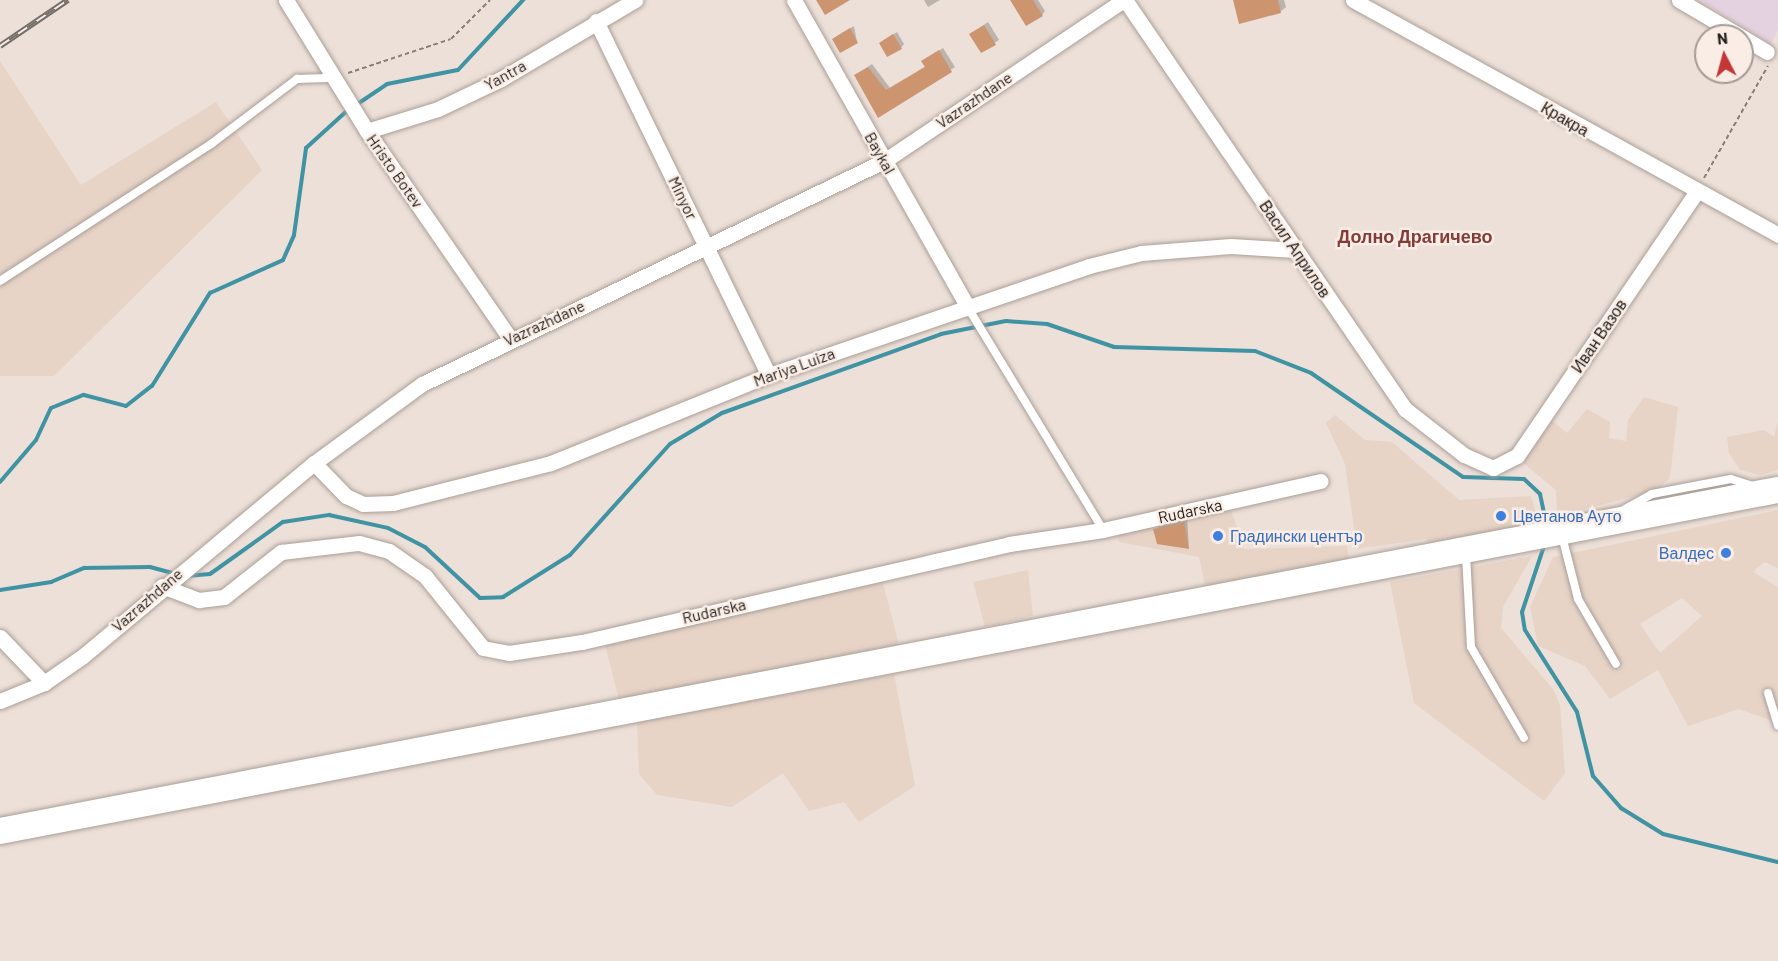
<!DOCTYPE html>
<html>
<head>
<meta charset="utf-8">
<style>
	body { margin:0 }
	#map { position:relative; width:1778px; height:961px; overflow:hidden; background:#ece0d8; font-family:Barlow,sans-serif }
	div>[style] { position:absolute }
	.built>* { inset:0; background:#e7d4c7 }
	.education>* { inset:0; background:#e5d2e1 }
	.shadow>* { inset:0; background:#0003 }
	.stream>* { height:4px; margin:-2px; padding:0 2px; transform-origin:2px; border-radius:2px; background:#4093a3 }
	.building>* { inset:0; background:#cc9570 }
	.path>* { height:2px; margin-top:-1px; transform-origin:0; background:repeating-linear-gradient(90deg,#877e79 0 4.5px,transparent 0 7.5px) }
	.roads { filter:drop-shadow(0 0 2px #aa9e97) drop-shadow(0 0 2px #aa9e97) }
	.service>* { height:8px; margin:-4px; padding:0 4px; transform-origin:4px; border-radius:4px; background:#fff }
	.minor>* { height:15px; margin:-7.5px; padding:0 7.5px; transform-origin:7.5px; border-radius:7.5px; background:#fff }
	.trunk>* { height:26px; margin:-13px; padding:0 13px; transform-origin:13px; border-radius:13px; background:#fff }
	.rail>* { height:6px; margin-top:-3px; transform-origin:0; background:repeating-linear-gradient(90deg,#f9ede5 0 11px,#756e69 0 22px); box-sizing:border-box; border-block:2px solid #756e69 }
	.dots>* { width:16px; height:16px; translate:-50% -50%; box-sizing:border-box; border:3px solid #f9ede5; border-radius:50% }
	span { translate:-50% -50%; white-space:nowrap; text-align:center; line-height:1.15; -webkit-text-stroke:5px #f9ede5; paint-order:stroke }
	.street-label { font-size:16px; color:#26211e }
	.shop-label { font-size:16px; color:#366cbe }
	.left { translate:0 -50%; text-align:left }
	.right { translate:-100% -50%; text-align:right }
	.neighbourhood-label { font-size:18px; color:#843c39; font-weight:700 }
	.north { position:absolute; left:1694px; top:24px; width:60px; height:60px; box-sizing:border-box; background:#f9ede5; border:2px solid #a59b95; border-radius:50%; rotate:354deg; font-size:16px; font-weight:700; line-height:24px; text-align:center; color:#26211e }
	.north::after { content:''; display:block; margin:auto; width:21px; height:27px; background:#c53637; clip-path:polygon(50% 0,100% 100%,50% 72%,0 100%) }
</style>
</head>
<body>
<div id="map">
	<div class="built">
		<div style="clip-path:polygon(0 61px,81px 185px,216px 102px,262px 170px,54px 376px,0 376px)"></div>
		<div style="clip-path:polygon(1644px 397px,1678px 407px,1670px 478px,1655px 491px,1557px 516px,1556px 490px,1522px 462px,1552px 421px,1567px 433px,1587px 409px,1610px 422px,1609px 438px,1626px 441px,1628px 420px)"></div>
		<div style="clip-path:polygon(1335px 415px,1365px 440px,1392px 442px,1459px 500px,1531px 496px,1539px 524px,1430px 546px,1426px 539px,1357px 549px,1345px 464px,1326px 423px)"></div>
		<div style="clip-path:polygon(1778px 421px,1778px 470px,1760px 475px,1740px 470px,1729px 453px,1727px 437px,1764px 430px,1774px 437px)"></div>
		<div style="clip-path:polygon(1231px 510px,1244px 549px,1347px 546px,1349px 560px,1205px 586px,1199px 557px,1119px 542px,1118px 533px)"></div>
		<div style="clip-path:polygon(evenodd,1778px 510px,1778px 568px,1764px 562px,1753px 572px,1778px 587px,1778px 723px,1739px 709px,1688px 726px,1658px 670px,1610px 699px,1585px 666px,1538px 646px,1530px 607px,1553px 557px,1778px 510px,1682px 598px,1702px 616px,1660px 653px,1640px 624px,1682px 598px)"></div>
		<div style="clip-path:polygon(1532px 556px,1503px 607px,1501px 628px,1553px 689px,1560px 705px,1565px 773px,1544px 801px,1414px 703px,1390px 582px)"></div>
		<div style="clip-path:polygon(1028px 570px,1033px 616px,985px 627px,973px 582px)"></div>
		<div style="clip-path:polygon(882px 579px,899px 645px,619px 700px,605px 645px)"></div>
		<div style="clip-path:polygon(894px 674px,915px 786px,859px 822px,844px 802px,809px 811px,783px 773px,732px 807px,657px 795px,639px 774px,637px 722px)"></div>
	</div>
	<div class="education">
		<div style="clip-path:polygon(1700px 0,1778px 0,1778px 30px,1771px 44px)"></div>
	</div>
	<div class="shadow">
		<div style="clip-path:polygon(924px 0,940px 0,928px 7px)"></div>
		<div style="clip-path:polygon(1014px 0,1038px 0,1045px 11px,1042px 15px)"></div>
		<div style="clip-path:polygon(1234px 0,1284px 0,1286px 7px,1280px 12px)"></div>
		<div style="clip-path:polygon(988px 22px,999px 40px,982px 51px,971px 34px)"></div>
		<div style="clip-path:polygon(854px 26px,857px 42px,833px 39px,837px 36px)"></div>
		<div style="clip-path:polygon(897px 32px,904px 44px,901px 48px,884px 40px)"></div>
		<div style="clip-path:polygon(943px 48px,955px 67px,879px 115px,856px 75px,872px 64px,890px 88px,926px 66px,927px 58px)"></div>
		<div style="clip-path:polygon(1187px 519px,1189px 548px,1158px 543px,1158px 526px)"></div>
	</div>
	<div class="stream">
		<div style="left:356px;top:105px;width:37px;rotate:-34deg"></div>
		<div style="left:387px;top:84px;width:72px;rotate:-11.2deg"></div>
		<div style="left:458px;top:70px;width:96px;rotate:-47.1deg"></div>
		<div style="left:0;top:482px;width:55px;rotate:-49.4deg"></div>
		<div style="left:36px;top:440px;width:35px;rotate:-65deg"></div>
		<div style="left:51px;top:408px;width:35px;rotate:-22deg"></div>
		<div style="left:84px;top:395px;width:43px;rotate:14.7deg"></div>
		<div style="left:126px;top:406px;width:33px;rotate:-38deg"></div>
		<div style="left:152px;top:386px;width:110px;rotate:-58.1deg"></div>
		<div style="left:210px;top:293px;width:80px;rotate:-24.3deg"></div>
		<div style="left:283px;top:260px;width:27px;rotate:-66deg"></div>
		<div style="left:294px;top:235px;width:88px;rotate:-82.1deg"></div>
		<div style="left:306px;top:148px;width:58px;rotate:-42.2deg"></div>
		<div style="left:1545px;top:543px;width:73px;rotate:108.4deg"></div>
		<div style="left:1522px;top:612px;width:18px;rotate:81deg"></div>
		<div style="left:1525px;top:630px;width:97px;rotate:57.6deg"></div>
		<div style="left:1577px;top:712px;width:66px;rotate:76deg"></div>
		<div style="left:1593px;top:776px;width:43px;rotate:48.8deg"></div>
		<div style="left:1621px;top:808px;width:49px;rotate:31.8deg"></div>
		<div style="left:1663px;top:834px;width:118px;rotate:13.7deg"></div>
		<div style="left:186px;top:576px;width:24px;rotate:-5deg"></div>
		<div style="left:210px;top:574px;width:90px;rotate:-35.5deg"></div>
		<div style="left:283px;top:522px;width:47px;rotate:-8.7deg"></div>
		<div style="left:329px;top:515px;width:60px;rotate:12.4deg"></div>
		<div style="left:388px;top:528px;width:42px;rotate:27.2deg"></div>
		<div style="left:425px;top:547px;width:75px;rotate:42.8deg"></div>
		<div style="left:480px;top:598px;width:23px;rotate:-2deg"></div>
		<div style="left:503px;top:597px;width:79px;rotate:-32.1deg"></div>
		<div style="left:570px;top:555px;width:149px;rotate:-48deg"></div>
		<div style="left:670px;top:444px;width:61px;rotate:-30.8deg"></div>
		<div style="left:722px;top:413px;width:233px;rotate:-19.8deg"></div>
		<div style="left:941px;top:334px;width:66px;rotate:-11.3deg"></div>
		<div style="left:1006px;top:321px;width:41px;rotate:4.2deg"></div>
		<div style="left:1047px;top:324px;width:71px;rotate:18.9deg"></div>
		<div style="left:1114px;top:347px;width:141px;rotate:1.6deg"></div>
		<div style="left:1255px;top:351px;width:60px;rotate:21.4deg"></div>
		<div style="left:1311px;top:373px;width:184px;rotate:34.4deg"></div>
		<div style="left:1463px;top:477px;width:61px;rotate:1.9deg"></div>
		<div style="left:1524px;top:479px;width:22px;rotate:43deg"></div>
		<div style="left:1540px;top:494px;width:33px;rotate:78deg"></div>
		<div style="left:0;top:590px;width:52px;rotate:-8.9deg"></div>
		<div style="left:51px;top:582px;width:36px;rotate:-23deg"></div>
		<div style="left:84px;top:568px;width:66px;rotate:-0.9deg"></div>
		<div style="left:150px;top:567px;width:27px;rotate:15deg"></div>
	</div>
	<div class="building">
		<div style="clip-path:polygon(816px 0,850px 0,825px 15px)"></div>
		<div style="clip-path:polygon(1010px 0,1033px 0,1043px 16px,1026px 26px)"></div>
		<div style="clip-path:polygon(1233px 0,1278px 0,1281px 13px,1239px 24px)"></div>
		<div style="clip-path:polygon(984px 25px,996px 45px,981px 53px,969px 34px)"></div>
		<div style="clip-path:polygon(850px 28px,858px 43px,840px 53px,832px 39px)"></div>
		<div style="clip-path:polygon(893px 34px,902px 49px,887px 57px,879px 43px)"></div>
		<div style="clip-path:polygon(939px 50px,952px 72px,878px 118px,854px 75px,868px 67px,886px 90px,925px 67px,921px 61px)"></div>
		<div style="clip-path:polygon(1184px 522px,1189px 549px,1157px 544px,1153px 529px)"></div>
	</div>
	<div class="path">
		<div style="left:348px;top:73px;width:108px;rotate:-18.3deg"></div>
		<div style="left:451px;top:39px;width:55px;rotate:-45deg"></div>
		<div style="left:1704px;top:178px;width:129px;rotate:-60.3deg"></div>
	</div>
	<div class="roads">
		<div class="service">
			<div style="left:0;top:281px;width:252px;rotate:-33deg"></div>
			<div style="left:211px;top:144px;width:108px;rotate:-37.1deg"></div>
			<div style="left:297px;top:79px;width:37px;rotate:-2deg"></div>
			<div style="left:967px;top:306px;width:262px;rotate:58.7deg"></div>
			<div style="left:1625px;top:509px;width:31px;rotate:-29deg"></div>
			<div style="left:1652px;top:494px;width:80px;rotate:-10.8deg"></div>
			<div style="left:1731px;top:479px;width:23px;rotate:18deg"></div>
			<div style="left:1562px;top:536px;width:65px;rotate:75.7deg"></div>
			<div style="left:1578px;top:599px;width:75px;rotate:59.7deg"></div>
			<div style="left:1466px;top:555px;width:92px;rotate:86.9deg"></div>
			<div style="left:1471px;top:647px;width:105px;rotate:59.8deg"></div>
			<div style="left:1768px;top:693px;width:34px;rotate:73deg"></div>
		</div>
		<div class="minor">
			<div style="left:286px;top:0;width:154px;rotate:58.3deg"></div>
			<div style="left:367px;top:131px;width:252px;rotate:55.4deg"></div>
			<div style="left:794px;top:0;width:352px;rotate:60.5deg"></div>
			<div style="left:1125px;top:0;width:496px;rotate:55.6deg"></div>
			<div style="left:1405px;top:409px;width:75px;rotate:37.9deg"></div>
			<div style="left:1464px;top:455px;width:32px;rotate:24deg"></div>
			<div style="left:1493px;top:468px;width:27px;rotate:-27deg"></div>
			<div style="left:1517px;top:456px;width:318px;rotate:-55.8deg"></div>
			<div style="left:1353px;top:0;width:486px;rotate:28.9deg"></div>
			<div style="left:1679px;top:0;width:71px;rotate:30.5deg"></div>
			<div style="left:596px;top:21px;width:394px;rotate:64deg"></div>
			<div style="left:1742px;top:37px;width:29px;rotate:31deg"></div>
			<div style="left:367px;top:131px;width:74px;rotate:-17.2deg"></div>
			<div style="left:438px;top:109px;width:70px;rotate:-25.5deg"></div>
			<div style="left:501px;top:79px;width:156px;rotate:-30.5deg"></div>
			<div style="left:314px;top:463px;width:46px;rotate:45.9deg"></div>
			<div style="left:346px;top:496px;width:19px;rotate:25deg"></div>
			<div style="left:363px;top:504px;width:30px;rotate:-2deg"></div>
			<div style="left:393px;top:503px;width:163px;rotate:-14.2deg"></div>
			<div style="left:551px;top:463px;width:235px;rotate:-22deg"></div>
			<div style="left:769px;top:375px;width:338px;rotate:-18.8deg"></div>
			<div style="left:1089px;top:266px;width:54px;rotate:-14deg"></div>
			<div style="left:1141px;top:253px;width:90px;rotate:-4.4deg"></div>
			<div style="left:1231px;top:246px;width:64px;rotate:3.6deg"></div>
			<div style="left:162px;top:586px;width:40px;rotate:21deg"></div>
			<div style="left:199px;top:600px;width:25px;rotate:-7deg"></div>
			<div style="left:224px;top:597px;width:73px;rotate:-38.3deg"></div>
			<div style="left:281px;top:552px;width:79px;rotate:-6.6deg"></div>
			<div style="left:359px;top:543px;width:31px;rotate:15deg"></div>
			<div style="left:389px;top:551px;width:44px;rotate:34.8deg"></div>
			<div style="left:425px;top:576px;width:92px;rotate:51.1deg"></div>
			<div style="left:483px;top:648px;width:26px;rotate:11deg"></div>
			<div style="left:509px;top:653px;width:74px;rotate:-8.6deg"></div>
			<div style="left:582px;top:642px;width:438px;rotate:-12.9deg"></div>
			<div style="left:1009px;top:544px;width:95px;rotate:-8.5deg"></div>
			<div style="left:1103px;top:530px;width:223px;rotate:-12.7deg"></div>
			<div style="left:0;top:637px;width:64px;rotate:46.3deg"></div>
			<div style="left:0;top:701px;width:48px;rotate:-22.2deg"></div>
			<div style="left:44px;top:683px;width:47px;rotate:-34.7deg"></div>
			<div style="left:83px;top:656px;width:301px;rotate:-39.9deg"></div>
			<div style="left:314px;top:463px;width:134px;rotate:-36.2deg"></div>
			<div style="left:422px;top:384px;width:513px;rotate:-25.77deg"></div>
			<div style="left:884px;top:161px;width:289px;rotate:-33.9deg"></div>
		</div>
		<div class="trunk">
			<div style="left:0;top:831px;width:1810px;rotate:-10.86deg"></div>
		</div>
	</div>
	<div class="rail">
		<div style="left:0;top:46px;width:82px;rotate:-34.1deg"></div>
	</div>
	<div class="dots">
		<div style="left:1501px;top:516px;background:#3f7fe0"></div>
		<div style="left:1218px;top:536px;background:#3f7fe0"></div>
		<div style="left:1726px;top:553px;background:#3f7fe0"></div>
	</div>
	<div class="street-label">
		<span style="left:505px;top:75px;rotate:-29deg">Yantra</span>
		<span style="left:974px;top:100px;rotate:-34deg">Vazrazhdane</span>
		<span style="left:1565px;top:119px;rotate:30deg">Кракра</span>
		<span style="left:880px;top:153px;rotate:61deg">Baykal</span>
		<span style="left:395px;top:171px;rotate:55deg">Hristo Botev</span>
		<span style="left:683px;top:198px;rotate:64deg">Minyor</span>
		<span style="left:1295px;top:249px;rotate:56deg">Васил Априлов</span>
		<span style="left:544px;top:323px;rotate:-25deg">Vazrazhdane</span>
		<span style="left:1599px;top:336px;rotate:-56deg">Иван Вазов</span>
		<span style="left:794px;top:367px;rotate:-20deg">Mariya Luiza</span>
		<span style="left:1190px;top:511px;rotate:-12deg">Rudarska</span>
		<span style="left:147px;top:600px;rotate:-41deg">Vazrazhdane</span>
		<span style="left:714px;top:611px;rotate:-13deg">Rudarska</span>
	</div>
	<div class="shop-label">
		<span class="left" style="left:1513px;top:516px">Цветанов Ауто</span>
		<span class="left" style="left:1230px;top:536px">Градински център</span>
		<span class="right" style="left:1714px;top:553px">Валдес</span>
	</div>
	<div class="neighbourhood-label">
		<span style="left:1415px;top:236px">Долно Драгичево</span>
	</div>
	<div class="north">N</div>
</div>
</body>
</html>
